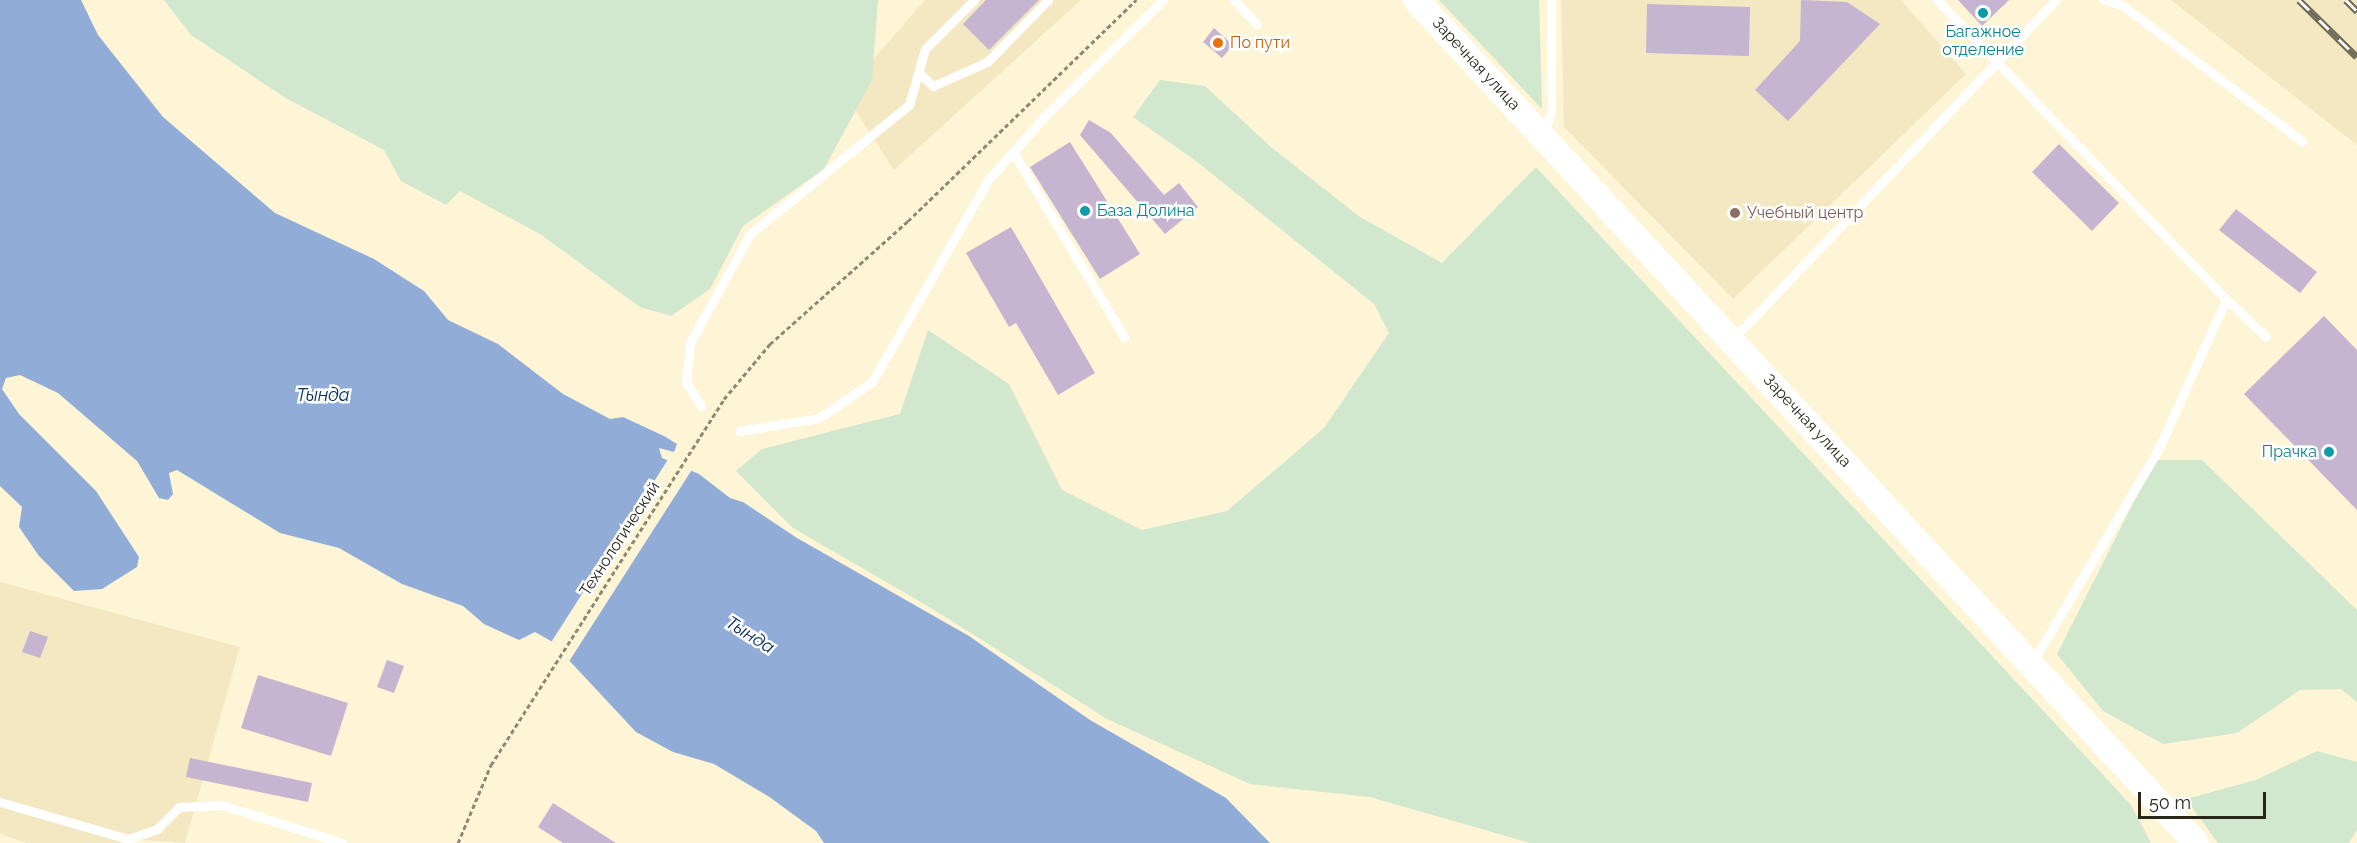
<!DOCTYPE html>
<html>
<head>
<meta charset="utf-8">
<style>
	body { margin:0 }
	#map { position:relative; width:2357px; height:843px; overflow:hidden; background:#fdf5d5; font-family:Raleway,sans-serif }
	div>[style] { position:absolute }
	.built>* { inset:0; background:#f3e8c2 }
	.green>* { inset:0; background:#d1e7ce }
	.water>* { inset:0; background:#91add7 }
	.pier>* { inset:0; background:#fdf5d5 }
	.building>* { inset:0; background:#c5b5d0 }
	.path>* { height:3px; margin-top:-1.5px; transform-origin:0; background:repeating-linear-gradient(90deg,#8e8973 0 4.5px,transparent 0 7.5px) }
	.lane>* { height:9px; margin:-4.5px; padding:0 4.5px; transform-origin:4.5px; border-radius:4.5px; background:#fff }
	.secondary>* { height:26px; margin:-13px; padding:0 13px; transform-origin:13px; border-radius:13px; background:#fff }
	.rail>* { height:7px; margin-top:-3.5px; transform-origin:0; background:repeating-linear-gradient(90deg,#fff 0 14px,#6c6855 0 28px); box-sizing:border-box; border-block:2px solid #6c6855 }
	.dots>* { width:16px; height:16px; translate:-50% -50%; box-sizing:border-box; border:3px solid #fff; border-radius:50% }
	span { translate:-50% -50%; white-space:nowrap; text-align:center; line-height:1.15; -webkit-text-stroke:5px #fff; paint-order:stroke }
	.culture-label { font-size:16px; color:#0d838f }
	.left { translate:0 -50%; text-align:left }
	.right { translate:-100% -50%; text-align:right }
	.food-label { font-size:16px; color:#c56008 }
	.street-label { font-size:16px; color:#29261a }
	.education-label { font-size:16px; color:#785e54 }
	.water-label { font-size:18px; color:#0a2f61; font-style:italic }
	.scale { position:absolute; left:2138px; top:792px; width:128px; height:27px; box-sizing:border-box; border:3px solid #29261a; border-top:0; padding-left:8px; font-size:18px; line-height:21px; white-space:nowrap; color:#29261a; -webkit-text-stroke:4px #fff; paint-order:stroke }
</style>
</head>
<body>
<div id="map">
	<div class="built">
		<div style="clip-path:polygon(925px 0,1081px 0,894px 170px,844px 93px)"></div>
		<div style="clip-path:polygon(1561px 0,1901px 0,1966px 74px,1733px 299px,1564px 127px)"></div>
		<div style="clip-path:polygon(2171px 0,2357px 0,2357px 145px)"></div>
		<div style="clip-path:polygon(0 582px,240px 647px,185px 843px,130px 839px,128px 843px,27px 843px,0 834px)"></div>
	</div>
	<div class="green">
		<div style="clip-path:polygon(164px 0,878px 0,872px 80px,824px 169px,743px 226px,710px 289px,671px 316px,640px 307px,540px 234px,460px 191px,446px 205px,401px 181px,384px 150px,284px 97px,191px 35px)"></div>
		<div style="clip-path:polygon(1439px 0,1539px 0,1542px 109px)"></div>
		<div style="clip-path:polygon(1160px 80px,1205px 86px,1272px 148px,1360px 217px,1442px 263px,1536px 167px,2131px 805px,2151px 843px,1530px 843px,1370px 797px,1250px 784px,1107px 719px,931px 608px,793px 528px,736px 471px,762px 449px,900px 414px,928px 330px,1009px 384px,1062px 490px,1142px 530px,1227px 511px,1324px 428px,1389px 333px,1374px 304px,1196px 161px,1133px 117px)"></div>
		<div style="clip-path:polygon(2155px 460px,2202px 460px,2357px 610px,2357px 702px,2341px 689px,2300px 690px,2237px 733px,2163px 744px,2103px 711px,2057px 654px)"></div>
		<div style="clip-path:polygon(2317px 751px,2357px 762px,2357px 830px,2349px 843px,2218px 843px,2186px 799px,2256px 780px)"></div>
	</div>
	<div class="water">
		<div style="clip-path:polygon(0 0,81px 0,98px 35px,163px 117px,275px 213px,374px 259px,424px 291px,448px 320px,498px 344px,563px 394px,610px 419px,623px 417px,664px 436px,677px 444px,674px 452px,659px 448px,662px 458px,699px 474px,730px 498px,743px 502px,797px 538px,969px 636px,1090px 720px,1226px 798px,1270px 843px,824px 843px,816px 831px,768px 796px,714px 764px,673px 752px,636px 732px,551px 641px,535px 632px,519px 640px,484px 624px,463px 606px,402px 584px,339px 548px,280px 533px,177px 470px,169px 473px,173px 494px,168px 500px,159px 498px,137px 461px,58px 393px,20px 375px,6px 378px,2px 389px,19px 414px,96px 491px,139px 557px,137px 567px,102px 589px,74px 591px,39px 556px,19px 527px,22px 507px,0 486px)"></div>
	</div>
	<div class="pier">
		<div style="clip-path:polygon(669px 458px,693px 468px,568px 663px,550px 644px)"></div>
	</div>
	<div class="building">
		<div style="clip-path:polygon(986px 0,1039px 0,989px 50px,963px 24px)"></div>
		<div style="clip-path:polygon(1801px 0,1847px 2px,1880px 24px,1788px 121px,1755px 90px,1800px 41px)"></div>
		<div style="clip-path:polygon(1958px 0,2009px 0,1982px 26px)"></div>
		<div style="clip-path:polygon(1647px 4px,1750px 7px,1749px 56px,1646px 53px)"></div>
		<div style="clip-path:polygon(1214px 28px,1233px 45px,1222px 58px,1203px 42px)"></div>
		<div style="clip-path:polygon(1089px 120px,1111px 133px,1164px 195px,1179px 183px,1198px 207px,1165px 234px,1080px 135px)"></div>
		<div style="clip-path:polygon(1070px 142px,1140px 254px,1100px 279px,1030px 167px)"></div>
		<div style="clip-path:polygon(2059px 144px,2119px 203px,2092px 231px,2032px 172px)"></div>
		<div style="clip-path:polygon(2236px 209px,2317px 272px,2300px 293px,2219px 230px)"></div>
		<div style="clip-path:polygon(1011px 227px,1095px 373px,1058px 395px,1016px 323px,1009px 327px,966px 253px)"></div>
		<div style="clip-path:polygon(2324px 316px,2357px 350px,2357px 510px,2244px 394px)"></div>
		<div style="clip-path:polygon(30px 631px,48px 637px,40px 658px,22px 652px)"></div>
		<div style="clip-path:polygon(387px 660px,404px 666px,394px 693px,377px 687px)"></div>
		<div style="clip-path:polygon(258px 675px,348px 703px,331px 756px,241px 728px)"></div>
		<div style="clip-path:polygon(190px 758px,312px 783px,308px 802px,186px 777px)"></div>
		<div style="clip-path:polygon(553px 803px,616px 843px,563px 843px,538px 827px)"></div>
	</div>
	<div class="path">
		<div style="left:458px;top:843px;width:85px;rotate:-67.1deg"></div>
		<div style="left:491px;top:765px;width:434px;rotate:-57.5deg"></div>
		<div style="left:724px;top:399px;width:72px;rotate:-50.1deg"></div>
		<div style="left:770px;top:344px;width:185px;rotate:-41.7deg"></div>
		<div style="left:908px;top:221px;width:318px;rotate:-44.1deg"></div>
	</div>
	<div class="lane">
		<div style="left:1234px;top:0;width:33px;rotate:47deg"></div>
		<div style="left:1937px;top:0;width:416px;rotate:46deg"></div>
		<div style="left:2226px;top:299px;width:166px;rotate:114.2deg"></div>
		<div style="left:2158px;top:450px;width:247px;rotate:120.6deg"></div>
		<div style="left:2104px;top:0;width:19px;rotate:16deg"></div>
		<div style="left:2122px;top:5px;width:226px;rotate:37.1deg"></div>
		<div style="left:918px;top:72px;width:21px;rotate:43deg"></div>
		<div style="left:933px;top:86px;width:59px;rotate:-24deg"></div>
		<div style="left:987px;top:62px;width:87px;rotate:-45.5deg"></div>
		<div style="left:1543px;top:134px;width:23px;rotate:-70deg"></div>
		<div style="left:1551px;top:112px;width:112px;rotate:-90deg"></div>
		<div style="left:1013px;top:152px;width:216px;rotate:59deg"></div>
		<div style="left:2226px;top:299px;width:55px;rotate:43.5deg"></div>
		<div style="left:1733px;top:339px;width:468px;rotate:-46.4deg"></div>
		<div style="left:701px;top:406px;width:28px;rotate:-122deg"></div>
		<div style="left:686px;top:382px;width:39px;rotate:-84deg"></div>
		<div style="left:690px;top:343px;width:124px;rotate:-61.2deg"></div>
		<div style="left:750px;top:234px;width:205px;rotate:-39.1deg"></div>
		<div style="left:909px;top:105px;width:58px;rotate:-74.1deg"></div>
		<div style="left:925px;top:49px;width:69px;rotate:-45deg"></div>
		<div style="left:740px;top:431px;width:80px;rotate:-9.3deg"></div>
		<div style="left:819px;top:418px;width:64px;rotate:-34.2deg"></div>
		<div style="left:872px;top:382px;width:233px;rotate:-60.1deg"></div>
		<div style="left:988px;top:180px;width:87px;rotate:-48.3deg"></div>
		<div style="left:1046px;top:115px;width:164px;rotate:-44.5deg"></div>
		<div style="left:0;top:802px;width:133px;rotate:16.1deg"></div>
		<div style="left:128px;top:839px;width:31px;rotate:-19deg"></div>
		<div style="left:157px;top:829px;width:31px;rotate:-45deg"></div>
		<div style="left:179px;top:807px;width:43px;rotate:-2.7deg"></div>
		<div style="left:222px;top:805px;width:126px;rotate:17.6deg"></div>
	</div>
	<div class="secondary">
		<div style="left:1416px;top:0;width:1148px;rotate:47.22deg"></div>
	</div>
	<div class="rail">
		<div style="left:2299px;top:0;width:81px;rotate:44.5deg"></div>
		<div style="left:2346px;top:0;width:16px;rotate:45deg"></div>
	</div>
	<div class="dots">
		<div style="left:1983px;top:13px;background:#0f9aa8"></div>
		<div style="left:1218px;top:43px;background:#e8710a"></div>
		<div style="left:1085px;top:211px;background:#0f9aa8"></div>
		<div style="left:1735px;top:213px;background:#8d6e63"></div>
		<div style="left:2329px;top:452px;background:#0f9aa8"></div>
	</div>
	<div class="culture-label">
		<span style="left:1983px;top:41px">Багажное<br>отделение</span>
		<span class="left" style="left:1097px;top:211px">База Долина</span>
		<span class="right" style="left:2317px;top:452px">Прачка</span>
	</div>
	<div class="food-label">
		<span class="left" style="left:1230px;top:43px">По пути</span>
	</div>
	<div class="street-label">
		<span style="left:1476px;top:64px;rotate:47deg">Заречная улица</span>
		<span style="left:1807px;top:421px;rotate:47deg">Заречная улица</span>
		<span style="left:620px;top:539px;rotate:-57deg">Технологический</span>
	</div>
	<div class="education-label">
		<span class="left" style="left:1747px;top:213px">Учебный центр</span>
	</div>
	<div class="water-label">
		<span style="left:323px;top:395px">Тында</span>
		<span style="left:750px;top:635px;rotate:32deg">Тында</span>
	</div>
	<div class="scale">50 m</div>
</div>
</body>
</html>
